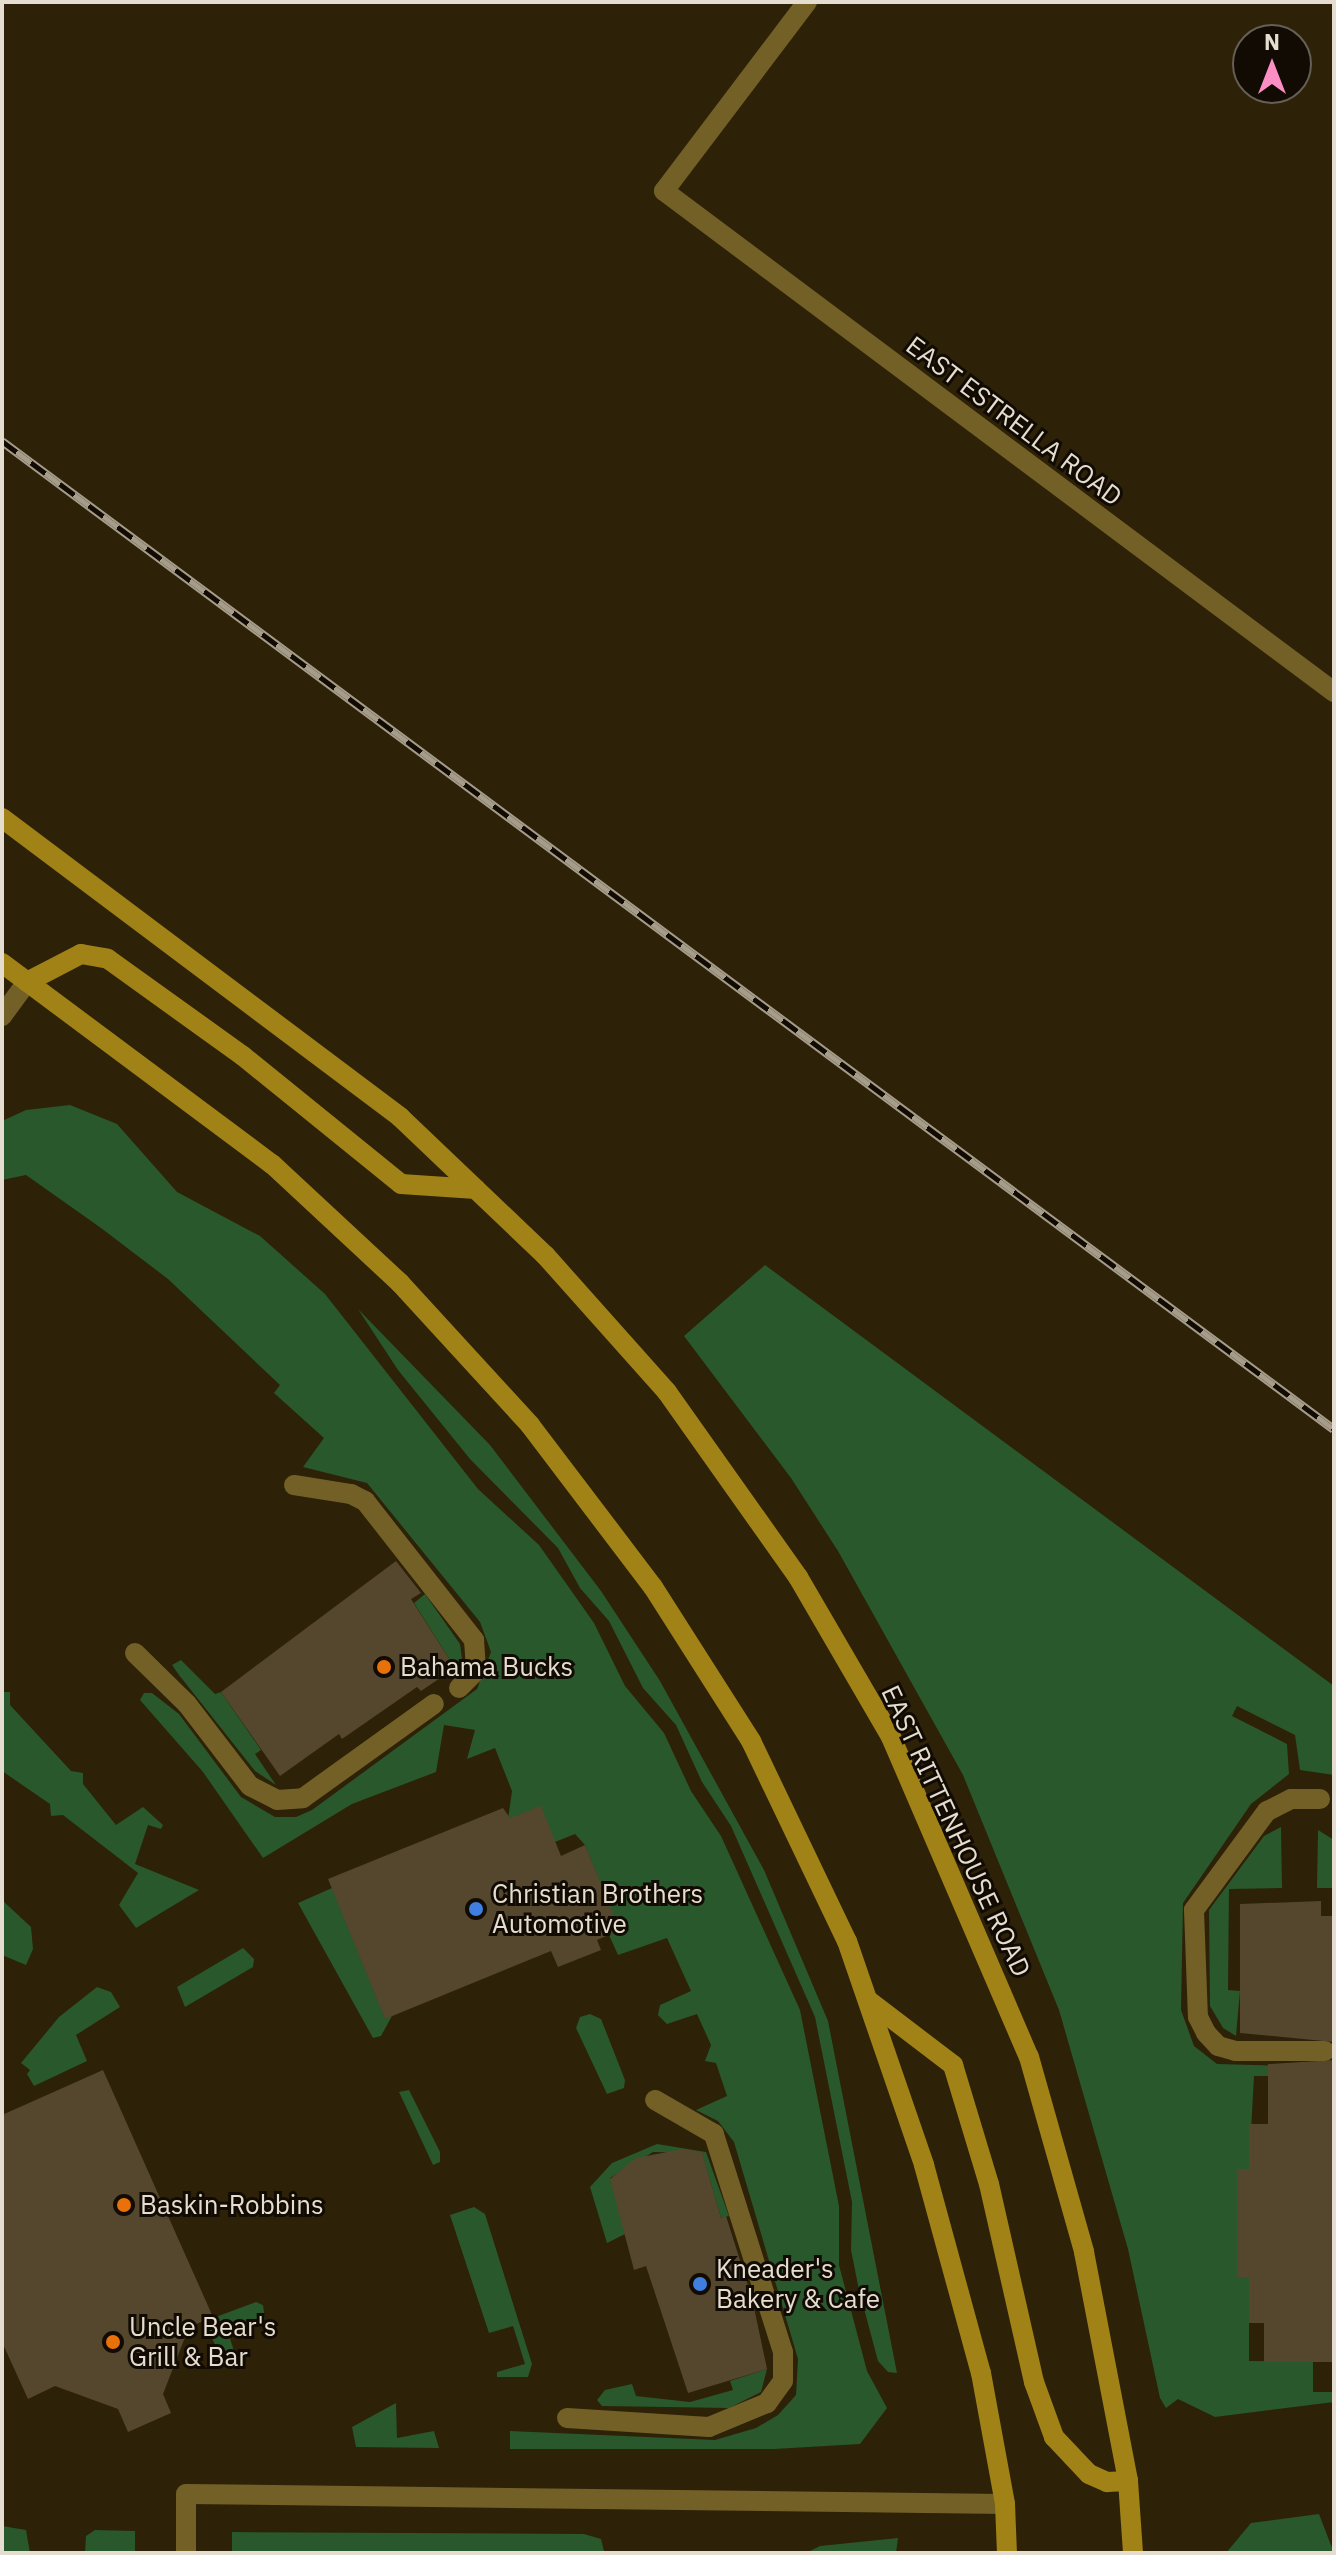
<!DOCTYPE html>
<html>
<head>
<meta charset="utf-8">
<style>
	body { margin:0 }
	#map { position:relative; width:1336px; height:2555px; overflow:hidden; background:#2d2108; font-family:"IBM Plex Sans",sans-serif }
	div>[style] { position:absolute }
	.green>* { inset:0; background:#28582b }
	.building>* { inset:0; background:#55472e }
	.service>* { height:20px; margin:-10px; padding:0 10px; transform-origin:10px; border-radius:10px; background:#736026 }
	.minor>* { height:20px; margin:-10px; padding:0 10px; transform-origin:10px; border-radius:10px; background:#736026 }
	.secondary>* { height:20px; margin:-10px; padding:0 10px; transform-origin:10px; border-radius:10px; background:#a08216 }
	.rail>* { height:9px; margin-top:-4.5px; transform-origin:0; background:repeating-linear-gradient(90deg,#110b03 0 18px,#a59c8a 0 36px); box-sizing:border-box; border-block:2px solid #a59c8a }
	.dots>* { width:22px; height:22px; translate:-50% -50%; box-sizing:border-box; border:4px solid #110b03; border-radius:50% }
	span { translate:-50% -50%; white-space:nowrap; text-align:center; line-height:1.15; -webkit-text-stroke:6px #110b03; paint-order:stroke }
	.street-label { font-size:26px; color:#e5ddcf }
	.poi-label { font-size:26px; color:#e5ddcf }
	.left { translate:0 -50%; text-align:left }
	.frame { position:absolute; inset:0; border:4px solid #e5ddcf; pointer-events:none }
	.north { position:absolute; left:1232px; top:24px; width:80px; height:80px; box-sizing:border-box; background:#110b03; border:2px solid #665f55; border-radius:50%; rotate:0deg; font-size:22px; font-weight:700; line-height:32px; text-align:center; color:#e5ddcf }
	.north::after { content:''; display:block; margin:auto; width:28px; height:36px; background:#fb8fc4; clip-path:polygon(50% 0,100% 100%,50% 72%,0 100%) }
</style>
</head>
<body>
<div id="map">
	<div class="green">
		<div style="clip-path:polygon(70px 1105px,117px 1124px,177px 1192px,260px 1236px,325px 1294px,478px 1489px,539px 1545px,594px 1623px,625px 1686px,664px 1733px,691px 1791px,721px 1836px,800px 2010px,839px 2206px,839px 2265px,867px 2371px,887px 2408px,860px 2444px,774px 2449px,510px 2449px,510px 2431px,715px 2440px,756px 2428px,778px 2415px,796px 2395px,798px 2359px,734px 2142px,718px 2121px,696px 2110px,727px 2096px,716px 2063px,705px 2061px,711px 2045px,697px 2014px,667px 2024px,658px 2015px,660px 2005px,691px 1991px,667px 1938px,618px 1955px,609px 1935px,619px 1930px,585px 1845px,575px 1834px,555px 1842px,508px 1819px,512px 1791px,495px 1748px,467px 1759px,475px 1730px,444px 1725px,436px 1772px,352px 1804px,263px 1858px,203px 1772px,140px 1700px,144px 1693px,152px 1693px,179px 1714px,241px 1797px,275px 1817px,296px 1817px,312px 1810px,477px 1689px,491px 1652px,480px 1622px,367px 1483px,303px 1467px,324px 1438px,274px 1393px,280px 1385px,168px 1279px,101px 1228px,26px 1175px,2px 1180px,2px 1121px,26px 1110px)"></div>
		<div style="clip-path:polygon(765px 1265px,1334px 1686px,1334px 1775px,1300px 1770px,1295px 1735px,1237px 1706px,1232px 1716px,1287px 1744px,1289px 1774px,1251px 1804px,1183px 1903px,1181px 2010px,1194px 2046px,1217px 2064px,1325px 2067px,1325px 2076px,1254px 2076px,1249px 2169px,1237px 2169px,1237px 2277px,1249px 2277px,1249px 2361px,1313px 2362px,1313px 2392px,1334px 2392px,1334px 2402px,1215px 2417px,1178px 2399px,1166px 2408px,1160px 2398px,1128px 2249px,1059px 2010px,963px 1775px,838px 1551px,791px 1478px,684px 1336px)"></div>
		<div style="clip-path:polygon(358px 1309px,490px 1445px,601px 1591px,660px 1681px,764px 1870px,828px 2021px,897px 2373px,888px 2372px,878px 2361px,859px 2290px,851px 2250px,852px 2202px,815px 2017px,731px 1826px,702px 1782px,676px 1725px,643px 1688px,609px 1621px,580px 1588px,558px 1548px,470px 1459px,398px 1370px)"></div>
		<div style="clip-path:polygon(425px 1594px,460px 1644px,462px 1658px,455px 1668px,414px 1603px)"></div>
		<div style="clip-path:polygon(181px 1660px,215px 1694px,221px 1692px,261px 1750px,255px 1754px,276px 1785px,255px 1771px,179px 1675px,172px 1665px)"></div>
		<div style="clip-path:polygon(2px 1692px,10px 1692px,10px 1705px,71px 1771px,83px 1773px,83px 1784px,116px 1825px,143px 1807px,163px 1825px,161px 1829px,148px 1825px,135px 1864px,199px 1890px,136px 1928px,119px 1905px,138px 1873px,63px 1815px,51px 1816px,50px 1804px,2px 1771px)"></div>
		<div style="clip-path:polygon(1281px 1827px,1282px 1888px,1229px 1889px,1228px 1990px,1240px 1991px,1236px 2036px,1223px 2028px,1210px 2006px,1209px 1910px,1264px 1836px)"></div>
		<div style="clip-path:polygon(1318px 1830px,1334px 1840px,1334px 1888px,1317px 1888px)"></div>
		<div style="clip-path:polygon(332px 1888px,385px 2018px,392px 2016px,381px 2036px,373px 2038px,298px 1903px)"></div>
		<div style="clip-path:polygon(2px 1900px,31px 1927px,33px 1949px,26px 1965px,2px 1955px)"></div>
		<div style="clip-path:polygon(243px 1948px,254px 1959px,253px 1967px,185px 2007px,177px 1987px)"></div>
		<div style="clip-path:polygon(97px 1987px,111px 1992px,120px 2007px,76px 2035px,87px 2061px,34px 2086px,27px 2074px,30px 2070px,21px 2063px,59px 2017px)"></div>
		<div style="clip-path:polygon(590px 2014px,601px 2019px,625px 2080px,624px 2088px,607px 2094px,576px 2028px,580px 2017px)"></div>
		<div style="clip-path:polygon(409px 2090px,440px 2152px,440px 2162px,433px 2165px,399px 2092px)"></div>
		<div style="clip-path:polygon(657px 2144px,706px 2152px,729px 2216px,721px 2218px,702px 2153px,653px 2152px,610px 2178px,627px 2233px,607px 2243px,590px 2187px,612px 2163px)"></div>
		<div style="clip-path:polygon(474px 2207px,485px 2214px,532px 2364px,528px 2377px,497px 2377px,497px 2372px,525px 2364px,513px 2326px,489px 2333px,450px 2215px)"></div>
		<div style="clip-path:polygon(256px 2302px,263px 2305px,265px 2319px,228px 2332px,234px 2351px,220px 2357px,205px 2321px)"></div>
		<div style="clip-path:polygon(767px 2369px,761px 2392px,729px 2408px,602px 2406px,597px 2400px,605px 2390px,632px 2384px,636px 2396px,690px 2402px,733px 2390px,730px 2381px)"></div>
		<div style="clip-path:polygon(396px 2403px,397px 2438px,434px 2431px,439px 2448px,356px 2447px,352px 2427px)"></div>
		<div style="clip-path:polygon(1319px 2514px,1334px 2553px,1226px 2553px,1251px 2523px)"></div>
		<div style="clip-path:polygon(2px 2526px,26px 2530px,30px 2553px,2px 2553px)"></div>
		<div style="clip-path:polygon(95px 2530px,135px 2531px,135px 2553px,85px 2553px,86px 2536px)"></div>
		<div style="clip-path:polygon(232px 2532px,584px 2534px,601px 2539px,604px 2551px,232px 2553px)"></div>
		<div style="clip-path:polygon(898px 2538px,896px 2553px,806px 2553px,820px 2546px)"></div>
	</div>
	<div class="building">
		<div style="clip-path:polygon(396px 1561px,421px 1593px,411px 1599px,455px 1668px,421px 1691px,417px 1687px,342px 1739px,339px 1734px,280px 1776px,221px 1692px)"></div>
		<div style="clip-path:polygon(541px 1806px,561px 1856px,585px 1845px,620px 1930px,597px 1940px,601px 1950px,558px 1967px,551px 1951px,385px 2019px,328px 1879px,503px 1808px,510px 1818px)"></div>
		<div style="clip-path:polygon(1321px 1901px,1321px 1916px,1334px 1916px,1334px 2042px,1240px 2033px,1240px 1904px)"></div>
		<div style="clip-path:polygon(1334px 2060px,1334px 2362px,1264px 2362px,1264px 2323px,1249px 2323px,1249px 2277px,1237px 2277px,1237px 2169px,1249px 2169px,1249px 2124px,1268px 2124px,1268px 2064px)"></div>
		<div style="clip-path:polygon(103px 2070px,213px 2317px,189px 2327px,163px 2394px,171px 2413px,128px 2432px,118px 2409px,55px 2386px,28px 2399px,2px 2342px,2px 2115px)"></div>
		<div style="clip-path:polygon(683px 2149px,702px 2152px,721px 2218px,726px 2216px,752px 2298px,767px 2369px,688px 2393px,646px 2266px,634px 2270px,610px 2179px,636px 2158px)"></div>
	</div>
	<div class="service">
		<div style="left:2px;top:1016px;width:42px;rotate:-53.7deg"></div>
		<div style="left:294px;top:1485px;width:58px;rotate:9deg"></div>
		<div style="left:351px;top:1494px;width:16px;rotate:27deg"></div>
		<div style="left:365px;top:1501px;width:177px;rotate:51.9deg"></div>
		<div style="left:474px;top:1640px;width:31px;rotate:86deg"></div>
		<div style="left:476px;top:1671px;width:24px;rotate:135deg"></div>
		<div style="left:135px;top:1653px;width:73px;rotate:44.4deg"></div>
		<div style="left:187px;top:1704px;width:103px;rotate:52.5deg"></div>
		<div style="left:250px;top:1786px;width:30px;rotate:27deg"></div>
		<div style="left:277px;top:1800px;width:26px;rotate:-4deg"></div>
		<div style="left:303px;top:1798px;width:161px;rotate:-35.7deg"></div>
		<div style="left:1320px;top:1799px;width:29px;rotate:180deg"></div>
		<div style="left:1291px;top:1799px;width:27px;rotate:153deg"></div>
		<div style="left:1267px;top:1811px;width:123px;rotate:126.4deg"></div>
		<div style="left:1194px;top:1910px;width:107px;rotate:87.9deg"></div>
		<div style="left:1198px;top:2017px;width:18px;rotate:63deg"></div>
		<div style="left:1206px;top:2033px;width:18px;rotate:47deg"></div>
		<div style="left:1218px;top:2046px;width:18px;rotate:16deg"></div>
		<div style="left:1235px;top:2051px;width:90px"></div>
		<div style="left:567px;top:2418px;width:142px;rotate:3.6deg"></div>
		<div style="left:709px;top:2427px;width:63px;rotate:-22.5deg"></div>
		<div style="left:767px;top:2403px;width:27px;rotate:-54deg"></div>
		<div style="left:783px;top:2381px;width:29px;rotate:-90deg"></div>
		<div style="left:783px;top:2352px;width:229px;rotate:-107.6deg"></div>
		<div style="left:714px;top:2134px;width:68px;rotate:-150deg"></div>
		<div style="left:186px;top:2553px;width:59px;rotate:-90deg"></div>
		<div style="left:186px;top:2494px;width:819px;rotate:0.7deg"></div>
	</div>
	<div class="minor">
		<div style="left:807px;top:2px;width:237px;rotate:127.1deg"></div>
		<div style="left:664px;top:191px;width:837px;rotate:36.79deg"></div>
	</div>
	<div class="secondary">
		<div style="left:2px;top:818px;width:498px;rotate:36.9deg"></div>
		<div style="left:400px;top:1117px;width:200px;rotate:43.6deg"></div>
		<div style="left:545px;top:1255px;width:183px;rotate:48.3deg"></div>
		<div style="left:667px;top:1392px;width:227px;rotate:54.7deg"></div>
		<div style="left:798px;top:1577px;width:185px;rotate:59.8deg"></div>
		<div style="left:891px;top:1737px;width:348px;rotate:66.7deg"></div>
		<div style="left:1029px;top:2057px;width:203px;rotate:74.2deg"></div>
		<div style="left:1084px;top:2252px;width:233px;rotate:79.1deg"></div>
		<div style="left:1128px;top:2481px;width:72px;rotate:86deg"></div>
		<div style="left:2px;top:963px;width:337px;rotate:36.7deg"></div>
		<div style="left:272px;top:1164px;width:175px;rotate:42.9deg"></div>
		<div style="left:400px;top:1283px;width:193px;rotate:47.5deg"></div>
		<div style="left:530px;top:1425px;width:203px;rotate:52.8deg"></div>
		<div style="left:653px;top:1587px;width:183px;rotate:57.5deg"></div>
		<div style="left:751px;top:1741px;width:222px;rotate:64.4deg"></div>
		<div style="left:847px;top:1941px;width:237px;rotate:71deg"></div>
		<div style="left:924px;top:2165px;width:216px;rotate:74.7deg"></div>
		<div style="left:981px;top:2373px;width:133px;rotate:79.6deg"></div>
		<div style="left:1005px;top:2504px;width:49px;rotate:87.7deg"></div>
		<div style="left:27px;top:982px;width:61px;rotate:-27.4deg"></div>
		<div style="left:81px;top:954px;width:27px;rotate:10deg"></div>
		<div style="left:108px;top:959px;width:166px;rotate:35.7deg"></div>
		<div style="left:243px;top:1056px;width:203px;rotate:39deg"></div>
		<div style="left:401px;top:1184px;width:75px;rotate:3.8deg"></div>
		<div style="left:869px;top:2001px;width:106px;rotate:37.3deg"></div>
		<div style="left:953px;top:2065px;width:124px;rotate:73.2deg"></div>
		<div style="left:989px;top:2184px;width:203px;rotate:77.2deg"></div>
		<div style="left:1034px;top:2382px;width:59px;rotate:70deg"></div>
		<div style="left:1054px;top:2437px;width:51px;rotate:46.6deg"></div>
		<div style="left:1089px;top:2474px;width:20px;rotate:24deg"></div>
		<div style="left:1107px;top:2482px;width:21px;rotate:-3deg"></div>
	</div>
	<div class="rail">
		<div style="left:2px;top:441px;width:1658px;rotate:36.57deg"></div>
	</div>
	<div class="dots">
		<div style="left:384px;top:1667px;background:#e8710a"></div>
		<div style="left:476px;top:1909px;background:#3f7fe0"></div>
		<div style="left:124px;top:2205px;background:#e8710a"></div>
		<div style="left:700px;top:2284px;background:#3f7fe0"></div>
		<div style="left:113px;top:2342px;background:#e8710a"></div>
	</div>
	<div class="street-label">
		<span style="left:1014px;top:421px;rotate:37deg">EAST ESTRELLA ROAD</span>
		<span style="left:956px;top:1831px;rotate:65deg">EAST RITTENHOUSE ROAD</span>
	</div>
	<div class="poi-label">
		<span class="left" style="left:400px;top:1667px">Bahama Bucks</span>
		<span class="left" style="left:492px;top:1909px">Christian Brothers<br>Automotive</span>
		<span class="left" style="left:140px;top:2205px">Baskin-Robbins</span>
		<span class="left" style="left:716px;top:2284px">Kneader's<br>Bakery &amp; Cafe</span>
		<span class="left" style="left:129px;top:2342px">Uncle Bear's<br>Grill &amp; Bar</span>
	</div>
	<div class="frame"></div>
	<div class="north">N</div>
</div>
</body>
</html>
